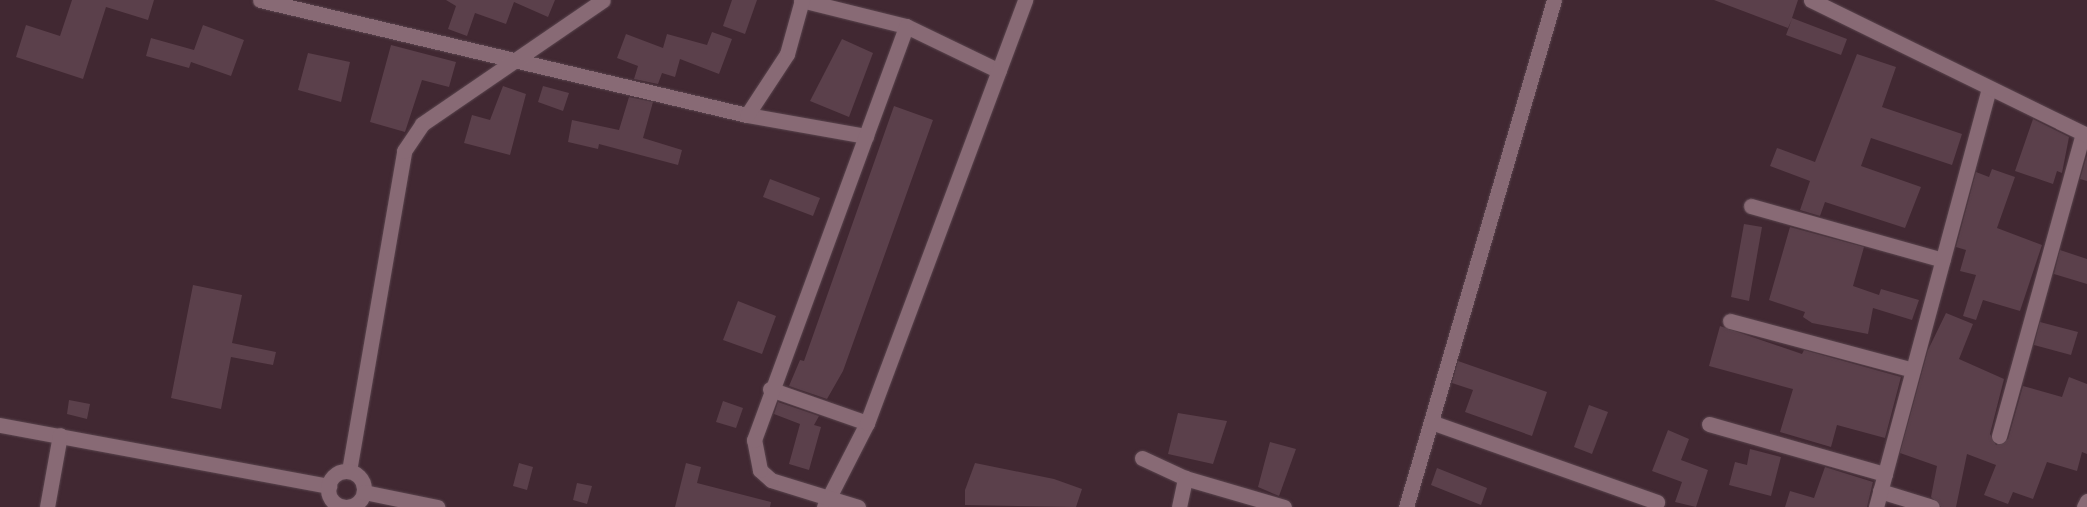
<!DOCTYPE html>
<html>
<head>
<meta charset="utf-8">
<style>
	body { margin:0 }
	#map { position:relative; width:2087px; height:507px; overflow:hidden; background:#412832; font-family:"Work Sans",sans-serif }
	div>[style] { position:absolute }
	.building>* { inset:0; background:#5b404b }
	.roads { filter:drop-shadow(0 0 1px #59444d) drop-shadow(0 0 1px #59444d) }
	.street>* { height:15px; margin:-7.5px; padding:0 7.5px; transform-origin:7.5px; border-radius:7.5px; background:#886a75 }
	.street>.ring { margin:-7.5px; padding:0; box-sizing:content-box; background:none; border:15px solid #886a75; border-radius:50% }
	.secondary>* { height:15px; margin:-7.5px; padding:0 7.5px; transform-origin:7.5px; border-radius:7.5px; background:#886a75 }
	span { translate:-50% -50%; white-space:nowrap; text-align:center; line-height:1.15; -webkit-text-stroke:4px #201519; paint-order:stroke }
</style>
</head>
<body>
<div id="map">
	<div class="building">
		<div style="clip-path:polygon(72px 0,154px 0,148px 20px,106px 7px,83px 79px,16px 57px,26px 25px,60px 36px)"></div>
		<div style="clip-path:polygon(446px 0,555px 0,548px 17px,514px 2px,506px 24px,475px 13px,467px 36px,448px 29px,456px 6px)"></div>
		<div style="clip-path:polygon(732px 0,757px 0,745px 34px,723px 26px)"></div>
		<div style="clip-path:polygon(1714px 0,1798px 0,1792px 18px,1847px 39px,1841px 55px,1786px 35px,1792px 19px,1788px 28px)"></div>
		<div style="clip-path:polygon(203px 25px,244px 40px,231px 76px,191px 62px,189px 68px,146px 56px,151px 38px,194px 50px)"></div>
		<div style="clip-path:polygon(712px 32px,732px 39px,719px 74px,680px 59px,675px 77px,662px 73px,658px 84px,634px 79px,638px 66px,617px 58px,626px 34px,663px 48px,667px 34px,707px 45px)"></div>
		<div style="clip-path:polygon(842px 39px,873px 53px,849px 117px,810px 101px)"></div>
		<div style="clip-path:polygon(391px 45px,456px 62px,449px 87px,422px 80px,405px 132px,370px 122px)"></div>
		<div style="clip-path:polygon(308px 53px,350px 62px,341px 102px,298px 90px)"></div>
		<div style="clip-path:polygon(1857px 54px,1896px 67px,1882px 107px,1962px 134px,1952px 165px,1871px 138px,1861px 166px,1921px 187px,1905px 228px,1825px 202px,1820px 216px,1800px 210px,1810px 181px,1770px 166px,1777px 148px,1815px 162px)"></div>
		<div style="clip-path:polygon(503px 86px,526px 94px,510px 155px,464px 143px,472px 115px,490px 120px)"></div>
		<div style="clip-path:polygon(543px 86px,569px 93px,563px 111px,538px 102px)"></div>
		<div style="clip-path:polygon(629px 97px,653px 102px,643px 138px,682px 150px,678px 165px,599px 144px,598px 149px,568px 142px,572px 120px,619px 130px)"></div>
		<div style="clip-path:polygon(894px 106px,933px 120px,843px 371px,827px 399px,789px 386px,800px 360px,804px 361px)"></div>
		<div style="clip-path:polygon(2033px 119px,2069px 137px,2062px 173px,2057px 171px,2053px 184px,2015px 171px)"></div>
		<div style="clip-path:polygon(2087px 155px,2087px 181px,2080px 179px)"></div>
		<div style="clip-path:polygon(1992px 169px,2015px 177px,1997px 228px,2042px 245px,2020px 311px,1983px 300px,1976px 320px,1963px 316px,1976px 275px,1960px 271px,1966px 250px,1956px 247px,1976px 172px,1989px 177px)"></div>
		<div style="clip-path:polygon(770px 179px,820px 198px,813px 216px,763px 197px)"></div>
		<div style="clip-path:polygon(1744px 224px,1762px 227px,1749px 301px,1731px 297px)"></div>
		<div style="clip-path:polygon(1790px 227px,1864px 247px,1853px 286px,1879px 295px,1881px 289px,1919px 300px,1912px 320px,1873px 308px,1868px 334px,1812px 323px,1803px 317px,1805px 312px,1769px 300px)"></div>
		<div style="clip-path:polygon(2060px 250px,2087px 259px,2087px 284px,2054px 274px)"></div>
		<div style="clip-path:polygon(193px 285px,242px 295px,232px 343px,276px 352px,273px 365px,231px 357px,221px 409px,171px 398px)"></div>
		<div style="clip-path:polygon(738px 301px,776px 316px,762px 354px,723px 340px)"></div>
		<div style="clip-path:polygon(1946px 313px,1973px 324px,1959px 359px,2004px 379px,1990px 434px,1996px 445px,2008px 439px,2023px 386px,2062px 397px,2069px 377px,2087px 384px,2087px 454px,2082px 452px,2077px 471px,2047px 462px,2033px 499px,2013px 492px,2008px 504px,1984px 495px,1996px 465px,1967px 454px,1956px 507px,1941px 507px,1931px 497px,1937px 466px,1900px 453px,1928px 350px)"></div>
		<div style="clip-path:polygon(2040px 322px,2078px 332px,2071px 355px,2034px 345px)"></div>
		<div style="clip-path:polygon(1720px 326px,1802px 354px,1804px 350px,1901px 377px,1885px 438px,1837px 425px,1831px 447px,1780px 432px,1793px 389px,1709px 366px)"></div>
		<div style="clip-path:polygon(1458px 361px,1547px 392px,1532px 436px,1465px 412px,1473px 390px,1452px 383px)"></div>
		<div style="clip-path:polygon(69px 400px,90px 404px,87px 419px,67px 414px)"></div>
		<div style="clip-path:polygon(723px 401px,743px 408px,736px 428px,716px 422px)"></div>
		<div style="clip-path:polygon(778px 402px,819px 416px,814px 425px,821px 427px,809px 470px,789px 464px,800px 424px,774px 414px)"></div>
		<div style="clip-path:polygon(1589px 405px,1608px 412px,1592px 454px,1574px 447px)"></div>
		<div style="clip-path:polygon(1178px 413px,1227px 421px,1213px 464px,1168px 454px)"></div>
		<div style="clip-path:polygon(1668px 430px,1689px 439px,1681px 460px,1708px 470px,1696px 507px,1675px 502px,1682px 482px,1652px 471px)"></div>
		<div style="clip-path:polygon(1270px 442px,1296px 449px,1279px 496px,1258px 487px)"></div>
		<div style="clip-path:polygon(1750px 449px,1781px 457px,1771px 496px,1729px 485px,1735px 462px,1747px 465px)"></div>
		<div style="clip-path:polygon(519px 463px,533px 467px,527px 490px,513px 486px)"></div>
		<div style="clip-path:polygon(686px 463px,701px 467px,697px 483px,771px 502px,770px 507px,675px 507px)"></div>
		<div style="clip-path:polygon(975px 463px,1054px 479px,1082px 489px,1076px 507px,965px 505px,965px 490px)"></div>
		<div style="clip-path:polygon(1825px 467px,1873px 482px,1867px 507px,1785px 507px,1790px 491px,1814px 498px)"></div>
		<div style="clip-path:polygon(1437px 468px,1487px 488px,1481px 505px,1431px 485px)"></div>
		<div style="clip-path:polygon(577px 483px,592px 486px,587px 504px,573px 500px)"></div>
	</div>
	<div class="roads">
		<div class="street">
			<div style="left:260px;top:0;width:500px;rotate:13.29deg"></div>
			<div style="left:747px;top:115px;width:121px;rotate:10deg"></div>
			<div style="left:801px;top:0;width:108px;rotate:13.9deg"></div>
			<div style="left:906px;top:26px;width:103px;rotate:25.8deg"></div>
			<div style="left:747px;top:115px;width:73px;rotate:-56.7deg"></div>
			<div style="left:787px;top:54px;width:56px;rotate:-74.5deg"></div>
			<div style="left:1751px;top:206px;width:199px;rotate:15.7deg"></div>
			<div style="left:1730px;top:321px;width:189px;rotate:15deg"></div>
			<div style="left:770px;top:389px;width:103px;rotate:19.3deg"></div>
			<div style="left:1431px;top:422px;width:240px;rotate:19.5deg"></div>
			<div style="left:1709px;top:424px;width:183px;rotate:15.9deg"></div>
			<div style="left:0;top:425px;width:335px;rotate:10.5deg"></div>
			<div style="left:1999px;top:436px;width:313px;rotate:-74.5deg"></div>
			<div style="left:1142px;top:458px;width:47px;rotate:24.9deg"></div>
			<div style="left:1185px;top:478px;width:103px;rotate:16.3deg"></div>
			<div style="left:349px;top:471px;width:325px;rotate:-80.2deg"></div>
			<div style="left:404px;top:151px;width:32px;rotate:-56deg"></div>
			<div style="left:422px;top:124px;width:219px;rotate:-34.4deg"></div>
			<div class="ring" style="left:328px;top:471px;width:21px;height:21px"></div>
			<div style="left:1880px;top:491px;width:54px;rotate:17.1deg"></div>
			<div style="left:364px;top:492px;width:75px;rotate:11.6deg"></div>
			<div style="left:47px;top:507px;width:73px;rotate:-79.8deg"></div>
			<div style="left:824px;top:507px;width:94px;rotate:-62.9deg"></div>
			<div style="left:867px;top:423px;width:452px;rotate:-69.5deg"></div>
			<div style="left:858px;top:507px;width:91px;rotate:-162.8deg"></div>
			<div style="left:771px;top:480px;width:15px;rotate:-138deg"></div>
			<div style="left:760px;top:470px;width:31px;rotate:-101deg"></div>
			<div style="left:754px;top:440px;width:441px;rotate:-69.8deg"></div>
			<div style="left:1179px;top:507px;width:30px;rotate:-78deg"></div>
			<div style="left:1406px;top:507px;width:528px;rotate:-73.73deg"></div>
			<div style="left:1876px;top:507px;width:434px;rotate:-74.9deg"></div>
			<div style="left:2084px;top:507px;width:7px;rotate:-63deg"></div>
		</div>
		<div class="secondary">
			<div style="left:1811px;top:0;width:307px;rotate:26.1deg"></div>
		</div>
	</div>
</div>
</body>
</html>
